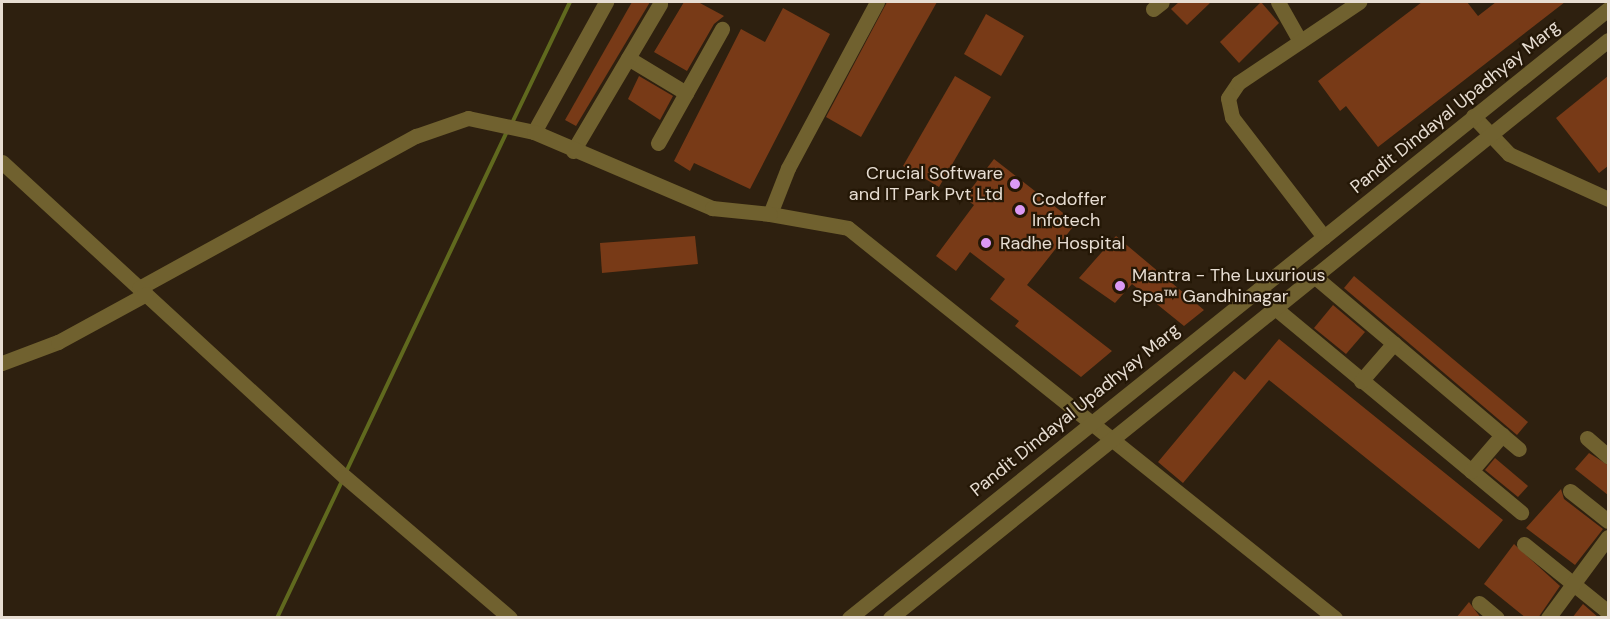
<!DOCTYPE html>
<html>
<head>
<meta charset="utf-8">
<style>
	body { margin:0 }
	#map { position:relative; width:1610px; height:619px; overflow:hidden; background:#2e200f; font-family:"DM Sans",sans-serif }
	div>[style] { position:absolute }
	.stream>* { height:4px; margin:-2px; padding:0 2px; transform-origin:2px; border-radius:2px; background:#60691e }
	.building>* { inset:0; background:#783a17 }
	.minor>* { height:15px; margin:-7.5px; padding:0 7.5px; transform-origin:7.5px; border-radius:7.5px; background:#70612f }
	.dots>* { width:16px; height:16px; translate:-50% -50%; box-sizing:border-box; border:3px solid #241706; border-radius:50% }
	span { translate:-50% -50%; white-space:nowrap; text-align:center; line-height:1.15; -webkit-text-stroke:4.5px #241706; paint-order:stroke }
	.street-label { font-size:18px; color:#e7ddd2 }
	.poi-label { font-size:18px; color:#e7ddd2 }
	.right { translate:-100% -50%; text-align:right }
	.left { translate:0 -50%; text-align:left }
	.frame { position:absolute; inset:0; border:3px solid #e7ddd2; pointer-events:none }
</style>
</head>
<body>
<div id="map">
	<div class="stream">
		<div style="left:512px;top:123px;width:134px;rotate:-64.4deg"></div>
		<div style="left:346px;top:472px;width:379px;rotate:-64.7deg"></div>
		<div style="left:277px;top:618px;width:154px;rotate:-64.6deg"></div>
	</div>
	<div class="building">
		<div style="clip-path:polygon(632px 2px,650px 2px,576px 126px,565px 120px)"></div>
		<div style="clip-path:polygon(684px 2px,698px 2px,724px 16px,714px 24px,687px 71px,654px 52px)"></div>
		<div style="clip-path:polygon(887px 2px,937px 2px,861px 137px,826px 117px)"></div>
		<div style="clip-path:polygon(1179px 2px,1211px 2px,1187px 25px,1171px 9px)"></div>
		<div style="clip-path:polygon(1261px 2px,1279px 23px,1239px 63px,1220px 42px)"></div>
		<div style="clip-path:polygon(1422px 2px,1467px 2px,1478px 16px,1496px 2px,1565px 2px,1378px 147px,1346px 106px,1340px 111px,1318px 81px)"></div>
		<div style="clip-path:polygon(783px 8px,830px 34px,750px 189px,694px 163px,690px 171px,674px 161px,741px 29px,765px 42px)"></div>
		<div style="clip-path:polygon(986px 14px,1024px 36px,1001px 76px,964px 54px)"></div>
		<div style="clip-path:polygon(639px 76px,673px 96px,660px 120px,628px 99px)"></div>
		<div style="clip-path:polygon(955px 76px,991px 97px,939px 187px,903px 166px)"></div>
		<div style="clip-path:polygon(1608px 76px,1608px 166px,1599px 173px,1556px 118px)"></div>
		<div style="clip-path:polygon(994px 159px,1076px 223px,1027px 285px,1112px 351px,1081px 377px,1015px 326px,1019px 321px,990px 299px,1005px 279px,970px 252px,956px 271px,936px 256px,974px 205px,964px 198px)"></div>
		<div style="clip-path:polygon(695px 236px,698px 264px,602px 273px,600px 243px)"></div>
		<div style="clip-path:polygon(1116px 236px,1204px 310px,1184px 326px,1132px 284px,1115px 303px,1079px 278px)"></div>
		<div style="clip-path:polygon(1354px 276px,1528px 422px,1517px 435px,1344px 288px)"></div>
		<div style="clip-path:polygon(1333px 305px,1365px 332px,1346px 354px,1314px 328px)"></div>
		<div style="clip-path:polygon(1279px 339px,1503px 520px,1479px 549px,1269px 380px,1183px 483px,1158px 462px,1234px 371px,1245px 380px)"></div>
		<div style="clip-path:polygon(1589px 453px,1608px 465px,1608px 495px,1575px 469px)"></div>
		<div style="clip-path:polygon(1495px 458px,1528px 486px,1518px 497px,1485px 470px)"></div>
		<div style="clip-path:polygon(1561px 489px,1564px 499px,1603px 529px,1575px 565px,1526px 528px)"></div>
		<div style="clip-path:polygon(1514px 544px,1560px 586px,1538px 618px,1526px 618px,1484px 584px)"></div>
		<div style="clip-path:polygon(1469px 602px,1481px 618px,1456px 618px)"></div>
		<div style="clip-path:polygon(1583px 604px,1599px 618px,1572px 618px)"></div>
	</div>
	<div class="minor">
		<div style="left:877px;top:2px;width:188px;rotate:118.2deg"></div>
		<div style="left:788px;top:168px;width:49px;rotate:111.4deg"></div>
		<div style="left:770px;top:214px;width:79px;rotate:10.2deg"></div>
		<div style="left:848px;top:228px;width:624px;rotate:38.69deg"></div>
		<div style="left:1278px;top:2px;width:45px;rotate:60.6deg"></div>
		<div style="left:1153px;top:9px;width:11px;rotate:-38deg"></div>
		<div style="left:628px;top:58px;width:68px;rotate:31.1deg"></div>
		<div style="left:1473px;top:116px;width:52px;rotate:46.5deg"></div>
		<div style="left:1509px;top:154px;width:109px;rotate:24.4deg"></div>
		<div style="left:534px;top:132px;width:149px;rotate:-61deg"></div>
		<div style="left:658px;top:143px;width:131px;rotate:-60.7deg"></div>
		<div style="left:573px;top:151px;width:171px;rotate:-59.4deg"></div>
		<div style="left:2px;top:162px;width:464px;rotate:42.6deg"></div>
		<div style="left:344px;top:476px;width:218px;rotate:40.5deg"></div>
		<div style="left:1324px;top:237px;width:151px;rotate:-127.5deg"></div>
		<div style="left:1232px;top:117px;width:19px;rotate:-102deg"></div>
		<div style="left:1228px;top:98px;width:18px;rotate:-56deg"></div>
		<div style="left:1238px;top:83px;width:146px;rotate:-33.8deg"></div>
		<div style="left:1314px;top:276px;width:268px;rotate:40.2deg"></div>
		<div style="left:139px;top:288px;width:316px;rotate:-28.8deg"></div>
		<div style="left:416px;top:136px;width:55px;rotate:-19.1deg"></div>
		<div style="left:468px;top:118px;width:67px;rotate:12deg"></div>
		<div style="left:534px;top:132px;width:194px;rotate:23.1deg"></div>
		<div style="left:712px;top:208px;width:58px;rotate:5.9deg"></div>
		<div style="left:1260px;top:288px;width:25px;rotate:53deg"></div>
		<div style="left:1275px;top:308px;width:320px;rotate:39.7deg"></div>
		<div style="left:2px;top:363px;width:60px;rotate:-20.6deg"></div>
		<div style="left:58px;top:342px;width:100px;rotate:-28.6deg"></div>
		<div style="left:1361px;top:381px;width:50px;rotate:-49deg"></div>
		<div style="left:1587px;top:438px;width:28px;rotate:41deg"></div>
		<div style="left:1471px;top:471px;width:48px;rotate:-49.3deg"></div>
		<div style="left:1570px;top:491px;width:48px;rotate:38.3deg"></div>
		<div style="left:1524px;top:544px;width:108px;rotate:39deg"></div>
		<div style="left:1479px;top:603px;width:23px;rotate:40deg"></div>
		<div style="left:849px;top:618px;width:973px;rotate:-38.74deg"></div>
		<div style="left:890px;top:618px;width:922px;rotate:-38.83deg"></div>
		<div style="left:1548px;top:618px;width:101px;rotate:-53.5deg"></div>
	</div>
	<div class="dots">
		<div style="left:1015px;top:184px;background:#db99f5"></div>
		<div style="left:1020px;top:210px;background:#db99f5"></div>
		<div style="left:986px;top:243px;background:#db99f5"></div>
		<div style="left:1120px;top:286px;background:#db99f5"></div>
	</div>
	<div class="street-label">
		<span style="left:1455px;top:107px;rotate:-39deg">Pandit Dindayal Upadhyay Marg</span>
		<span style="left:1075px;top:410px;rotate:-39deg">Pandit Dindayal Upadhyay Marg</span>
	</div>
	<div class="poi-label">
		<span class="right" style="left:1003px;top:184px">Crucial Software<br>and IT Park Pvt Ltd</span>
		<span class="left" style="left:1032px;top:210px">Codoffer<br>Infotech</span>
		<span class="left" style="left:1000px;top:243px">Radhe Hospital</span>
		<span class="left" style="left:1132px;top:286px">Mantra - The Luxurious<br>Spa™ Gandhinagar</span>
	</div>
	<div class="frame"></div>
</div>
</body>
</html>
